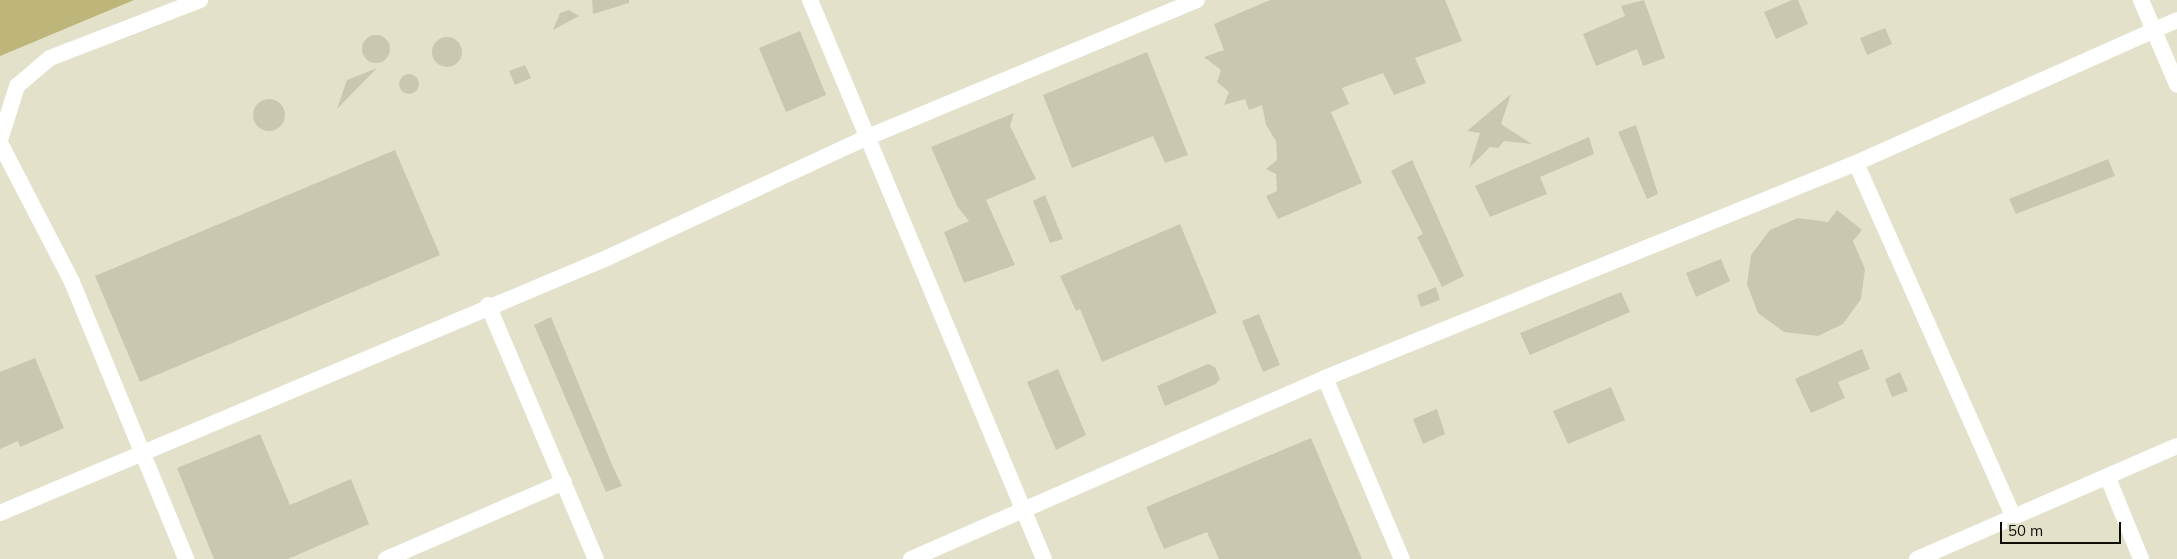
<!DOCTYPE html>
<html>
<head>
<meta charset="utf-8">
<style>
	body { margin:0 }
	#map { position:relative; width:2177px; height:559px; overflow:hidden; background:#e4e1ca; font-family:Mulish,sans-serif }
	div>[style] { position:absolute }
	.water>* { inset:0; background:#beb57b }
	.building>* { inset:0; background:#cac7b1 }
	.round { border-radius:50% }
	.minor>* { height:16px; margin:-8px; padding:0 8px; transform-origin:8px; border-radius:8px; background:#fff }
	span { translate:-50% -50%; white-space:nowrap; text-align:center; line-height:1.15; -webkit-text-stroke:4.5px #e4e1ca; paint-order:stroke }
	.scale { position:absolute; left:2000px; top:522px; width:121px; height:22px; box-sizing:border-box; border:2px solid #0e0d06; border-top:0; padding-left:6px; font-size:15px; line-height:18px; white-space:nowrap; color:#0e0d06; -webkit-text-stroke:4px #e4e1ca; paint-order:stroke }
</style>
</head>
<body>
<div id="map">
	<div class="water">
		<div style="clip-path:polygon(0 0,134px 0,0 56px)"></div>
	</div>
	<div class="building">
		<div style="clip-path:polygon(592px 0,629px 0,629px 3px,593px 14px)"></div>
		<div style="clip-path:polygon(1270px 0,1445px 0,1462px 41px,1415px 58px,1426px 83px,1394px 95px,1383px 73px,1342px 88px,1349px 104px,1331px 112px,1362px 183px,1278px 219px,1266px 196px,1277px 191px,1276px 174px,1266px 169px,1277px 160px,1276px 141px,1266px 125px,1262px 105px,1249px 110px,1245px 99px,1224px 105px,1229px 92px,1217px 82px,1221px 70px,1204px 57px,1224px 50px,1214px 24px)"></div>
		<div style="clip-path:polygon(1644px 0,1665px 58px,1643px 66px,1637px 49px,1596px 66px,1583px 34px,1625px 16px,1621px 6px)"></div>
		<div style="clip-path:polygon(1792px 0,1798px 0,1808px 24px,1776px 39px,1764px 12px)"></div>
		<div style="clip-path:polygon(569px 10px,579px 16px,553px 30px,560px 13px)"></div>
		<div style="clip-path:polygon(1885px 28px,1892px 44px,1867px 55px,1860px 38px)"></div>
		<div style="clip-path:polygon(800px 31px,826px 95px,786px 112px,759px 48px)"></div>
		<div class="round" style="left:362px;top:35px;width:28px;height:28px"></div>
		<div class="round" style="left:432px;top:37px;width:30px;height:30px"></div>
		<div style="clip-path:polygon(1147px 52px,1188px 155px,1165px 163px,1153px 136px,1072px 168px,1043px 95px)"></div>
		<div style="clip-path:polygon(525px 65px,531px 78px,515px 85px,509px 71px)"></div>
		<div style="clip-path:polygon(377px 68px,337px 109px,347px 80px)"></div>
		<div class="round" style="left:399px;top:74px;width:20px;height:20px"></div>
		<div style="clip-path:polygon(1511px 94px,1501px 124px,1532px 144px,1504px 141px,1498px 148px,1490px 147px,1469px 168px,1480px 133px,1467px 131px)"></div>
		<div class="round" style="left:253px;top:99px;width:32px;height:32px"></div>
		<div style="clip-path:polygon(1014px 113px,1010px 126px,1036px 179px,986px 200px,1015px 265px,964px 283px,944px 232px,969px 221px,957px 206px,931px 147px)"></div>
		<div style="clip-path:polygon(1636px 125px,1658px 194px,1647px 199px,1618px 132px)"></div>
		<div style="clip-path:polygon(1589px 137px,1594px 154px,1540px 177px,1547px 194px,1490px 217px,1475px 186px)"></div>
		<div style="clip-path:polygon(395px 150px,440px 255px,140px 382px,95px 276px)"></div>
		<div style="clip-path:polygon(2108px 159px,2115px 176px,2016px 214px,2009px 199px)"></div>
		<div style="clip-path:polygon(1412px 160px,1464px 276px,1442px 287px,1417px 237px,1423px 234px,1391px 171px)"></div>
		<div style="clip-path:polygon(1045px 195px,1063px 239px,1050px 243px,1033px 201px)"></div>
		<div style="clip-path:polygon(1837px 210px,1862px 230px,1853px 241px,1865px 269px,1861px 299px,1843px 324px,1818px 336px,1784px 332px,1758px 313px,1747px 284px,1751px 255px,1770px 230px,1798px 218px,1828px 222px)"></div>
		<div style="clip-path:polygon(1180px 224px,1217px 313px,1102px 362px,1080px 309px,1076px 311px,1060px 276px)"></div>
		<div style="clip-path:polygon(1721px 259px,1730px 281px,1696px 297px,1686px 273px)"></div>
		<div style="clip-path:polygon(1436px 287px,1440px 300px,1421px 307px,1417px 295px)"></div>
		<div style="clip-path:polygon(1621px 292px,1630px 312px,1530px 355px,1520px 333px)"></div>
		<div style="clip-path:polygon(1259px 314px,1280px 365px,1263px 372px,1242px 321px)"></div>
		<div style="clip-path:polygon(551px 317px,613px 467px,622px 486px,606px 492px,534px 325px)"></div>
		<div style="clip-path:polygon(1862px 349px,1870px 369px,1838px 382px,1845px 398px,1811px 413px,1795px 379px)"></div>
		<div style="clip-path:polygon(35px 358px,64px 428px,20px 447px,18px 441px,0 449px,0 372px)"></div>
		<div style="clip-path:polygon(1208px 364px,1215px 367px,1220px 379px,1216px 384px,1165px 406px,1157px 386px)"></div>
		<div style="clip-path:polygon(1058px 369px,1086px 435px,1056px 450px,1027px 382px)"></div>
		<div style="clip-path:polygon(1900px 372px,1908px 391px,1892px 397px,1885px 379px)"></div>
		<div style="clip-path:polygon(1611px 387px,1625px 420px,1568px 444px,1553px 411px)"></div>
		<div style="clip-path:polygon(1437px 409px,1445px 434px,1423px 444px,1413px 419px)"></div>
		<div style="clip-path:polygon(260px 434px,290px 505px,351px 479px,369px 524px,288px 559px,214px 559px,177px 468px)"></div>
		<div style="clip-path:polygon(1311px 438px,1362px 559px,1219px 559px,1207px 532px,1164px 549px,1146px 507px)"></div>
	</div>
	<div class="minor">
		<div style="left:810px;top:0;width:606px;rotate:67.29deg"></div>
		<div style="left:2141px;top:0;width:92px;rotate:67deg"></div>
		<div style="left:0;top:140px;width:57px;rotate:-72.5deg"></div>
		<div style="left:17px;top:86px;width:43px;rotate:-40.3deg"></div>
		<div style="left:50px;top:58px;width:161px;rotate:-21.1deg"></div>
		<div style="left:0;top:143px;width:157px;rotate:62.6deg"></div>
		<div style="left:72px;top:282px;width:300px;rotate:67.6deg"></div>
		<div style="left:1856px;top:163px;width:386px;rotate:66deg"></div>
		<div style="left:488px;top:305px;width:276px;rotate:67deg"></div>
		<div style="left:1325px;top:378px;width:197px;rotate:67deg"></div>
		<div style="left:2108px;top:478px;width:87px;rotate:67.8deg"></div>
		<div style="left:0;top:513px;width:658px;rotate:-22.79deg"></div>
		<div style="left:607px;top:258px;width:288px;rotate:-24.9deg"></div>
		<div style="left:868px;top:137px;width:356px;rotate:-22.6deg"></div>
		<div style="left:386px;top:559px;width:194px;rotate:-23.4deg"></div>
		<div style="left:911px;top:559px;width:452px;rotate:-23.6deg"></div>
		<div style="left:1325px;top:378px;width:573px;rotate:-22.04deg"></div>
		<div style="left:1856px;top:163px;width:351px;rotate:-24deg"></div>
		<div style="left:1917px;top:559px;width:283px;rotate:-23.5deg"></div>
	</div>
	<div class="scale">50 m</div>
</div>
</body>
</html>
